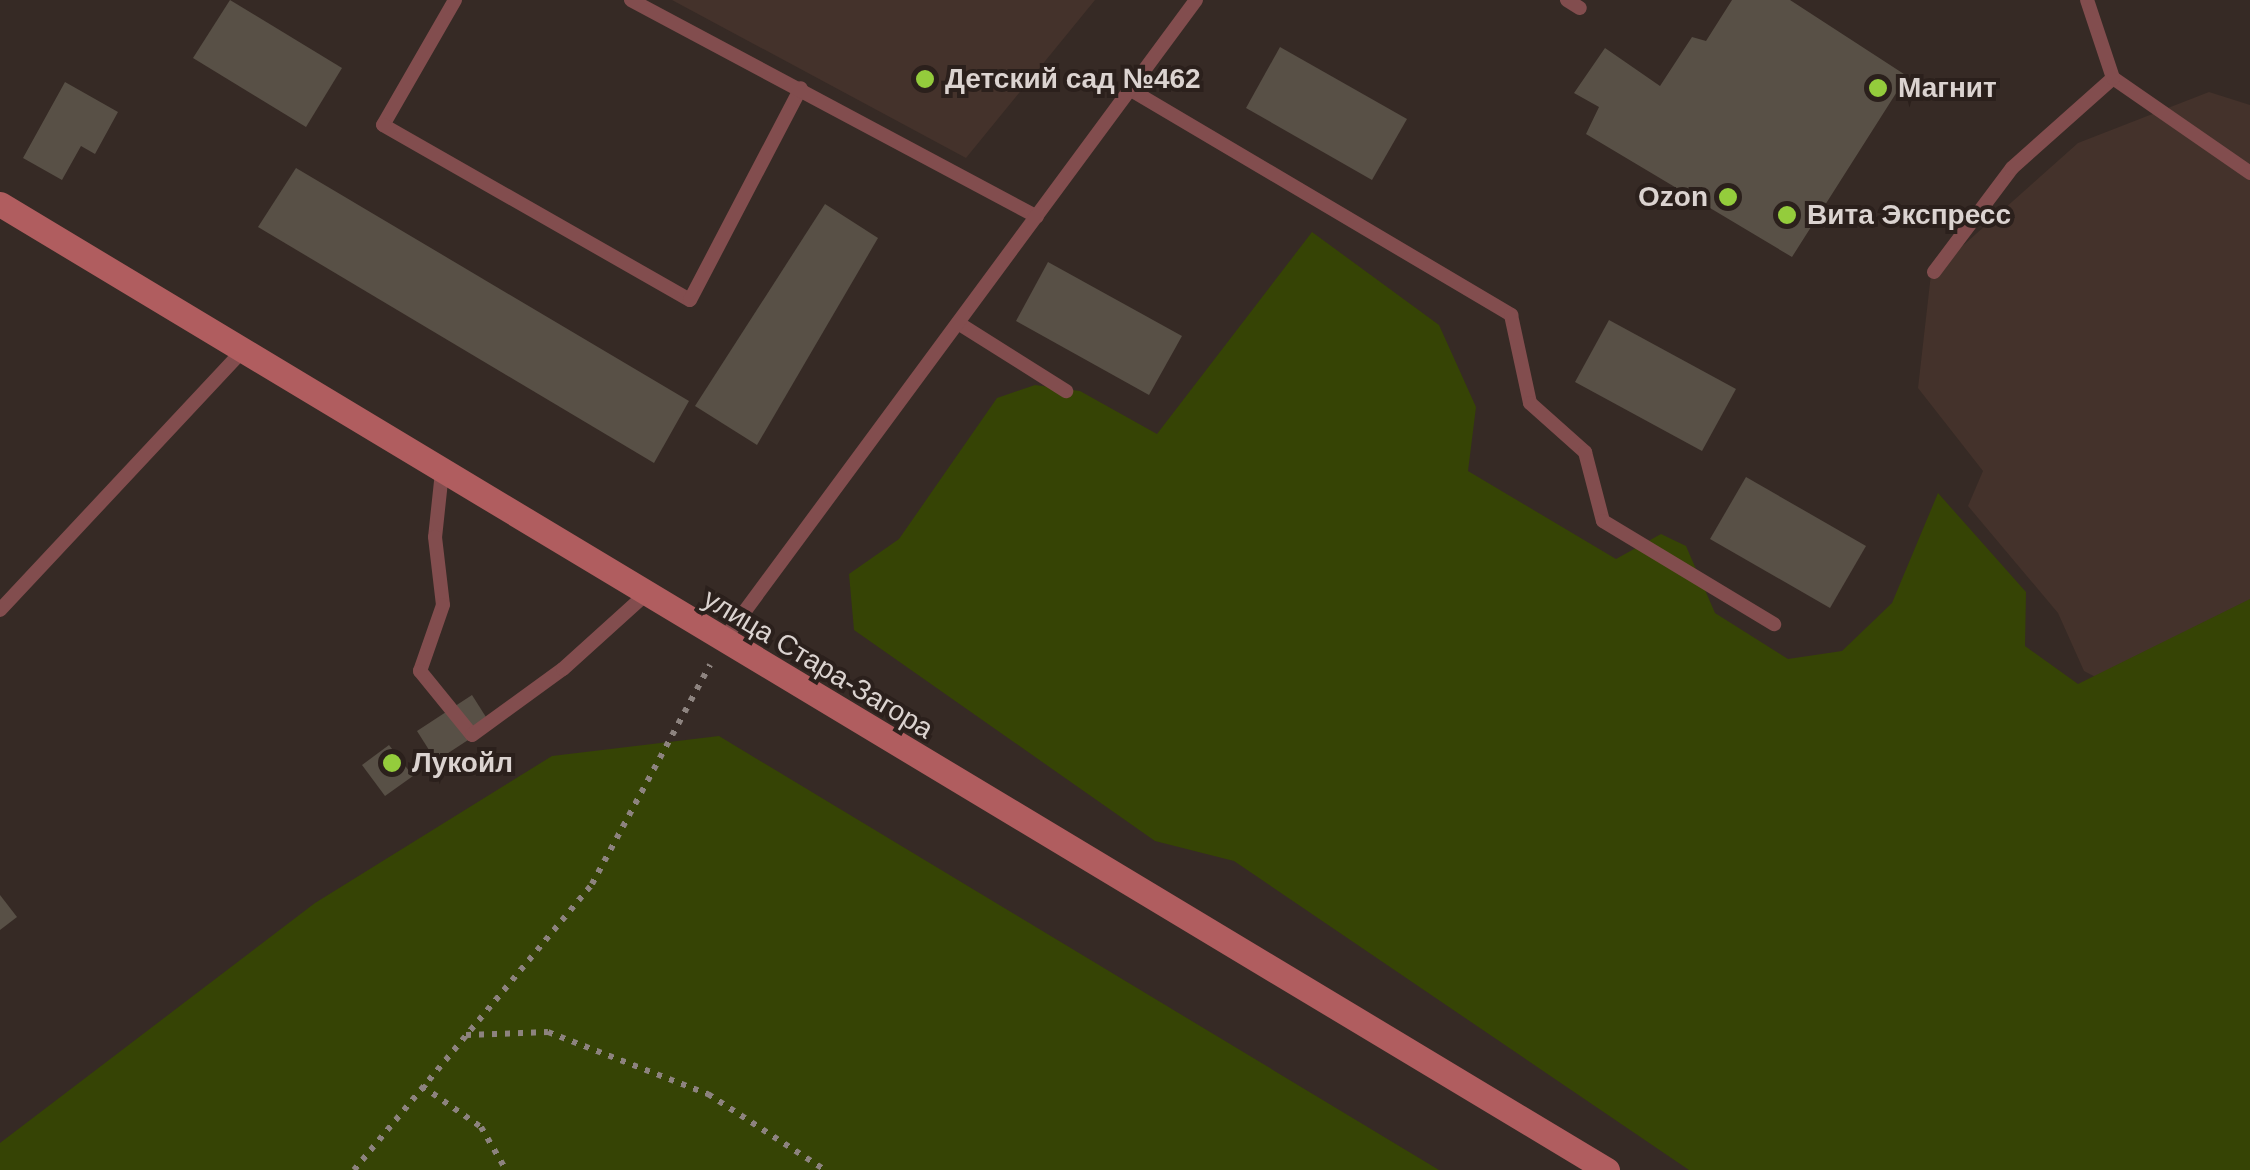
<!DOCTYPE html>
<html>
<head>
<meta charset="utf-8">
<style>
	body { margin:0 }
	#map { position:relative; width:2250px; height:1170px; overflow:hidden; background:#362a25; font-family:Helvetica,sans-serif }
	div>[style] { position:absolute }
	.built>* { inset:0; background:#44322b }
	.green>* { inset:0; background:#364405 }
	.building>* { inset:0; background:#585046 }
	.path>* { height:6px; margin-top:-3px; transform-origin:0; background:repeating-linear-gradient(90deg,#8d837f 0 5px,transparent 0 13px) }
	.lane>* { height:14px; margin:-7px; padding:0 7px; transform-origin:7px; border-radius:7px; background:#824d4e }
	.secondary>* { height:25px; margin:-12.5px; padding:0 12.5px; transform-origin:12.5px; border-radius:12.5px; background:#b05d5f }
	.dots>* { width:28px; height:28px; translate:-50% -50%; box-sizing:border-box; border:5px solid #2b201c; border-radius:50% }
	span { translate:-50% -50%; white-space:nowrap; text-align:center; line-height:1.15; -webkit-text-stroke:8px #2b201c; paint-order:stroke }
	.poi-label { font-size:28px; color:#dbd3d0; font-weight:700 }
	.left { translate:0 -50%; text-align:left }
	.right { translate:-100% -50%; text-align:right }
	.street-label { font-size:28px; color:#dbd3d0 }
</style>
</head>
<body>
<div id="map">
	<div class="built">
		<div style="clip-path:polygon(672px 0,1095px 0,966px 158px)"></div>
		<div style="clip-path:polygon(2209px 92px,2250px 105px,2250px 612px,2105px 682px,2084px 671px,2058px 613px,1968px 506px,1983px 471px,1918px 388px,1931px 274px,2078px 143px)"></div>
	</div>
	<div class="green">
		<div style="clip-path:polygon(1312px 232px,1439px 325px,1476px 407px,1468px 471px,1616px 559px,1661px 534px,1686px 546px,1715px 613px,1788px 659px,1842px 651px,1892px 603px,1938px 493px,2026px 592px,2025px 646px,2078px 684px,2250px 599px,2250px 1170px,1689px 1170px,1234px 861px,1155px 841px,854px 630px,849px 574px,899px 539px,997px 398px,1035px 385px,1080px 391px,1157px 434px)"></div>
		<div style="clip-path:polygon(719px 736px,1439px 1170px,0 1170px,0 1143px,315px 903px,552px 756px)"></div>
	</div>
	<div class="building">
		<div style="clip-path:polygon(230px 0,342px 68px,306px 127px,193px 58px)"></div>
		<div style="clip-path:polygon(1732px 0,1790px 0,1907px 76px,1792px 257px,1586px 134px,1599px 107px,1574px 93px,1605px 48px,1660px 86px,1692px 37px,1706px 41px)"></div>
		<div style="clip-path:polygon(1280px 47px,1407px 119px,1372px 180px,1246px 108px)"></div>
		<div style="clip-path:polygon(65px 82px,118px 112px,95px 154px,81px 146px,62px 180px,23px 158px)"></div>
		<div style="clip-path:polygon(296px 168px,689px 401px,654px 463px,258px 227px)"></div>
		<div style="clip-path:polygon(825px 204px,878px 238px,757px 445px,695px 406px)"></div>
		<div style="clip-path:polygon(1048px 262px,1182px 336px,1149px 395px,1016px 321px)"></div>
		<div style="clip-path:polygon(1609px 320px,1736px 389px,1702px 451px,1575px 382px)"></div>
		<div style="clip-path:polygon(1746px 477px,1866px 546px,1830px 608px,1710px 539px)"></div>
		<div style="clip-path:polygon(472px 695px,491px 725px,436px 761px,417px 731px)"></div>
		<div style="clip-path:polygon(389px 745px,413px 776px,385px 796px,362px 765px)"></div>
		<div style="clip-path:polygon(0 895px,17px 917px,0 930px)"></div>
	</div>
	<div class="path">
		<div style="left:466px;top:1035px;width:82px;rotate:-2.1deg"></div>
		<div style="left:548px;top:1032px;width:172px;rotate:21.2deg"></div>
		<div style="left:708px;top:1094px;width:140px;rotate:33deg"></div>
		<div style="left:422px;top:1086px;width:72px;rotate:34.8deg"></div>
		<div style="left:481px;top:1127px;width:50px;rotate:59.8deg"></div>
		<div style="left:354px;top:1170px;width:372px;rotate:-50.2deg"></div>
		<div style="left:592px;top:884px;width:249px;rotate:-61.7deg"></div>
	</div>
	<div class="lane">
		<div style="left:455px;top:0;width:144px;rotate:119.9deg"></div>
		<div style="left:383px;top:125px;width:353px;rotate:29.7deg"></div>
		<div style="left:690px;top:300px;width:239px;rotate:-62.4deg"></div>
		<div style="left:631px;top:0;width:460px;rotate:28.1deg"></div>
		<div style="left:1567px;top:0;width:15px;rotate:32deg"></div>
		<div style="left:2113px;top:78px;width:167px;rotate:34.7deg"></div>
		<div style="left:1131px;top:90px;width:442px;rotate:30.6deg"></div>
		<div style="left:1511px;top:315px;width:90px;rotate:77.8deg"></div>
		<div style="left:1530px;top:403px;width:74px;rotate:41.7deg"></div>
		<div style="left:1585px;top:452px;width:71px;rotate:75.4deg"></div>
		<div style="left:1603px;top:521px;width:200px;rotate:31.1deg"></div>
		<div style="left:1934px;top:272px;width:130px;rotate:-53.1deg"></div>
		<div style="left:2012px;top:168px;width:135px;rotate:-41.7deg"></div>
		<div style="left:2113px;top:78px;width:82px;rotate:-108.4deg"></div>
		<div style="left:958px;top:323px;width:128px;rotate:32.2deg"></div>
		<div style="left:442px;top:472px;width:65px;rotate:96.1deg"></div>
		<div style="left:435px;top:537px;width:68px;rotate:83.3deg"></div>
		<div style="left:443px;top:605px;width:70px;rotate:109.2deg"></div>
		<div style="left:420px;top:671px;width:82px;rotate:50.9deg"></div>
		<div style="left:472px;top:735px;width:112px;rotate:-36deg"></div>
		<div style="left:563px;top:669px;width:110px;rotate:-42.1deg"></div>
		<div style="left:0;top:610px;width:354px;rotate:-46.9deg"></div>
		<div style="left:722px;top:642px;width:798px;rotate:-53.56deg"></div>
	</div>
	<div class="secondary">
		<div style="left:0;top:204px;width:1875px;rotate:31.01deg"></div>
	</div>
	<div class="dots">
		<div style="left:925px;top:79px;background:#94cc3c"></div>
		<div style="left:1878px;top:88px;background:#94cc3c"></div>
		<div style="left:1728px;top:197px;background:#94cc3c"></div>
		<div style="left:1787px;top:215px;background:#94cc3c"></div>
		<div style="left:392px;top:763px;background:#94cc3c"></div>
	</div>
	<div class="poi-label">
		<span class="left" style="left:945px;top:79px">Детский сад №462</span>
		<span class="left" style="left:1898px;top:88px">Магнит</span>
		<span class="right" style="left:1708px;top:197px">Ozon</span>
		<span class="left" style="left:1807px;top:215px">Вита Экспресс</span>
		<span class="left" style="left:412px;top:763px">Лукойл</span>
	</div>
	<div class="street-label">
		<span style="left:818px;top:664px;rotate:31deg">улица Стара-Загора</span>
	</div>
</div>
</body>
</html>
